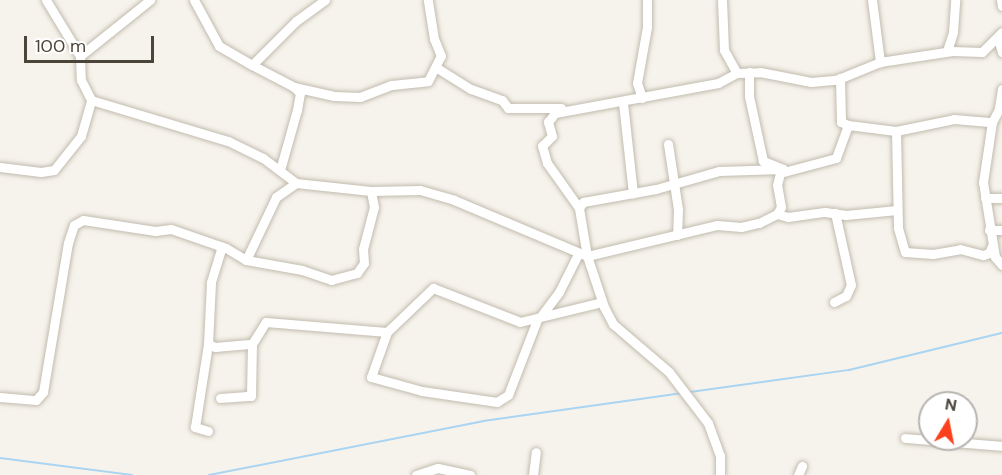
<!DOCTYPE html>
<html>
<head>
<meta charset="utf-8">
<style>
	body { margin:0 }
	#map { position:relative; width:1002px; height:475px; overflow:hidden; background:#f6f3ec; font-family:"DM Sans",sans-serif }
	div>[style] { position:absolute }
	.stream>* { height:2px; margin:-1px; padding:0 1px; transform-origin:1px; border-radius:1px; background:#a9d4f2 }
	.roads { filter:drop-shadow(0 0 2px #c2bbae) drop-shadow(0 0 2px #c2bbae) }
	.street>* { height:9px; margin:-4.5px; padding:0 4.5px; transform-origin:4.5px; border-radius:4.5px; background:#fff }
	span { translate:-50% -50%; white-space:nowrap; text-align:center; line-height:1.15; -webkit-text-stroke:4.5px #fff; paint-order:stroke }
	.north { position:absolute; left:918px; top:391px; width:60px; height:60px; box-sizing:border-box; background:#fff; border:2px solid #b7b4b0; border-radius:50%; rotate:10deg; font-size:16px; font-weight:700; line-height:24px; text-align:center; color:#4b4439 }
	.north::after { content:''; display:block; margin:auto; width:21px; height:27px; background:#fc3f1d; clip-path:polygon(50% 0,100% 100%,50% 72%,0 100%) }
	.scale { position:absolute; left:24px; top:36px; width:130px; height:27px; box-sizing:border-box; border:3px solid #4b4439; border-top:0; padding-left:8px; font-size:18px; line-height:21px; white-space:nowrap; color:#4b4439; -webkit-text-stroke:4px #fff; paint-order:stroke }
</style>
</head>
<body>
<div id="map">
	<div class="stream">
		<div style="left:690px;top:392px;width:161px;rotate:-7.9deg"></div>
		<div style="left:849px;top:370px;width:157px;rotate:-13.6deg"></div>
		<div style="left:0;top:458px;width:133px;rotate:7.3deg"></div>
		<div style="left:209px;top:475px;width:279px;rotate:-11.1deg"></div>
		<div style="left:483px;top:421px;width:200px;rotate:-8deg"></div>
	</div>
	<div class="roads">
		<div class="street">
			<div style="left:46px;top:0;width:66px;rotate:58.7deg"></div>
			<div style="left:80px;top:56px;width:24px;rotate:88deg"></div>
			<div style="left:81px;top:80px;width:22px;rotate:63deg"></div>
			<div style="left:91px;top:100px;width:143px;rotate:16.7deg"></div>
			<div style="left:228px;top:141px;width:39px;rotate:26deg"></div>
			<div style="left:263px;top:158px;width:41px;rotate:37.1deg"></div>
			<div style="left:194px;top:0;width:52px;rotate:61.5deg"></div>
			<div style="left:219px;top:46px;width:38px;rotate:30deg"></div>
			<div style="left:252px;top:65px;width:62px;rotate:-45deg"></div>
			<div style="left:296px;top:21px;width:36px;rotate:-36deg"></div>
			<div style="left:722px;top:0;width:50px;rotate:87.7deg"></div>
			<div style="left:724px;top:50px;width:26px;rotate:61deg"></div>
			<div style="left:872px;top:0;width:63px;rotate:82.6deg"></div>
			<div style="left:1001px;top:0;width:6px;rotate:81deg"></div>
			<div style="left:998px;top:39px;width:14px;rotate:73deg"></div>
			<div style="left:947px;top:51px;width:20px;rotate:-72deg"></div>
			<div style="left:953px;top:32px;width:32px;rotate:-86deg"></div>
			<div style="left:80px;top:56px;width:90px;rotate:-38.7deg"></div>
			<div style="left:252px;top:65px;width:47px;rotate:27.6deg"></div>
			<div style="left:294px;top:87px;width:41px;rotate:12.7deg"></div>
			<div style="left:334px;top:96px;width:26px;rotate:2deg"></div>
			<div style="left:360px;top:97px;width:34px;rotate:-21deg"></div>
			<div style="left:392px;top:85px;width:36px;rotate:-6deg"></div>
			<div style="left:428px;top:81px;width:28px;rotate:-63deg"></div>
			<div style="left:441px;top:56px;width:18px;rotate:-112deg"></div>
			<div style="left:434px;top:39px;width:39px;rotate:-99deg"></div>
			<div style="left:437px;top:68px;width:40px;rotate:32deg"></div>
			<div style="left:471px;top:89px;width:33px;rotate:20deg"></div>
			<div style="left:502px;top:100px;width:10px;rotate:53deg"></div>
			<div style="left:508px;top:108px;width:53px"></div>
			<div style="left:840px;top:78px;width:44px;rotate:88.7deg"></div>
			<div style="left:841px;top:122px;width:8px;rotate:23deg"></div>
			<div style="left:848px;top:125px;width:48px;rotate:7.1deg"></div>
			<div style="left:896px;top:131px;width:59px;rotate:-11.7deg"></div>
			<div style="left:954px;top:119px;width:38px;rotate:5deg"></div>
			<div style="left:1002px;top:89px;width:20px;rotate:99deg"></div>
			<div style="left:999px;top:109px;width:15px;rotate:118deg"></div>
			<div style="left:992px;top:122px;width:61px;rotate:98.5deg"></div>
			<div style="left:983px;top:182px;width:76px;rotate:80.9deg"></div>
			<div style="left:995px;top:257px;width:11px;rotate:49deg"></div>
			<div style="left:642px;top:98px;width:16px;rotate:-108deg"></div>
			<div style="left:637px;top:83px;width:57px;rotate:-79.9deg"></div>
			<div style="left:647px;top:27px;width:27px;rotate:-90deg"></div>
			<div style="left:623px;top:103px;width:91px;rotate:83.7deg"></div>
			<div style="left:896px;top:131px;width:97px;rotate:88.8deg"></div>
			<div style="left:898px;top:228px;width:25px;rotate:74deg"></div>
			<div style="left:905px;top:252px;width:28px;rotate:4deg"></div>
			<div style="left:933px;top:254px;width:27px;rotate:-10deg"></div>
			<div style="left:960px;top:249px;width:24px;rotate:15deg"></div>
			<div style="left:983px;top:255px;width:6px;rotate:-18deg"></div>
			<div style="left:989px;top:253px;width:8px;rotate:-67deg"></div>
			<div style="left:668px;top:144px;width:66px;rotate:81.3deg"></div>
			<div style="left:678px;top:209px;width:26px;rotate:92deg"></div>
			<div style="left:0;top:167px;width:41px;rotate:7deg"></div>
			<div style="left:41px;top:172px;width:13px;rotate:-9deg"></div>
			<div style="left:54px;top:170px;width:43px;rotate:-51.5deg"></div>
			<div style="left:81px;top:136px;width:37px;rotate:-74deg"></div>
			<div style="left:280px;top:170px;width:62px;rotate:-74.2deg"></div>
			<div style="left:297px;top:110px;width:17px;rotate:-80deg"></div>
			<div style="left:300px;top:93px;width:8px;rotate:-135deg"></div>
			<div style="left:985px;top:198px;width:17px"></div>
			<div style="left:579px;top:208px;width:55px;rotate:-125.4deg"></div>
			<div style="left:547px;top:163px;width:18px;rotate:-106deg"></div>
			<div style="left:542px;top:146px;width:14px;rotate:-45deg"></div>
			<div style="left:552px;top:136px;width:15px;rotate:-106deg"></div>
			<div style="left:548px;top:122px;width:11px;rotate:-52deg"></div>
			<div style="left:555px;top:113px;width:166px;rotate:-10.4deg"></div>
			<div style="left:718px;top:83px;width:21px;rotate:-28deg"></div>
			<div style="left:737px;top:73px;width:23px;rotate:-2deg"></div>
			<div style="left:760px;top:72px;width:52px;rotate:11.1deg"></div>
			<div style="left:811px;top:82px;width:25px;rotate:-5deg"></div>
			<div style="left:836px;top:80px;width:48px;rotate:-22.2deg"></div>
			<div style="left:880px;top:62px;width:73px;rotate:-8.7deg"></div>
			<div style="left:952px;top:51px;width:30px;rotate:2deg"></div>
			<div style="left:982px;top:52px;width:28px;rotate:-45deg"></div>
			<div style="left:777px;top:214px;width:11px;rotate:15deg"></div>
			<div style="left:788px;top:217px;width:37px;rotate:-8deg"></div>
			<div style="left:825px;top:212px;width:21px;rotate:8deg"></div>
			<div style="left:846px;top:215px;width:51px;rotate:-5.6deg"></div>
			<div style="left:989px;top:230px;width:13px"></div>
			<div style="left:246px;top:260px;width:57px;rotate:10.1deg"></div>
			<div style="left:302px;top:270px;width:31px;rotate:19deg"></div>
			<div style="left:331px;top:280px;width:27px;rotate:-15deg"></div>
			<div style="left:357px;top:273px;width:12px;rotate:-55deg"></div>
			<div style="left:364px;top:263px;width:14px;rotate:-94deg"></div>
			<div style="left:363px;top:249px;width:43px;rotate:-75.3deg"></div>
			<div style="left:374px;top:207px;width:16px;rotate:-101deg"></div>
			<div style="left:834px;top:302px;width:13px;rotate:-27deg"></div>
			<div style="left:846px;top:296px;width:12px;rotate:-66deg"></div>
			<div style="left:851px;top:285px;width:74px;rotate:-102.5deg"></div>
			<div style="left:541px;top:316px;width:30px;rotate:-53deg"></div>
			<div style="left:559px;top:292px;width:42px;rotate:-63.4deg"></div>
			<div style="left:537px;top:320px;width:80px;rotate:111.1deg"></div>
			<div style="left:508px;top:395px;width:13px;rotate:148deg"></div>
			<div style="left:497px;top:402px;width:76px;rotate:-171.7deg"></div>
			<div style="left:422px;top:391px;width:53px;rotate:-164.6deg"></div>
			<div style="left:371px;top:377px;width:48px;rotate:-70.4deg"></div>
			<div style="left:387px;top:332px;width:64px;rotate:-43.7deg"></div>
			<div style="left:433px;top:288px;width:93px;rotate:21.3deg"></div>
			<div style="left:520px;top:322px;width:84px;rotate:-13.7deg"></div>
			<div style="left:208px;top:344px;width:8px;rotate:23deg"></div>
			<div style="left:215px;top:347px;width:37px;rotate:-5deg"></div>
			<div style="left:0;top:397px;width:36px;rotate:5deg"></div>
			<div style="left:36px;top:400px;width:11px;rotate:-49deg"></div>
			<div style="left:43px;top:392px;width:151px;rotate:-80.5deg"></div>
			<div style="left:68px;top:243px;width:19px;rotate:-72deg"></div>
			<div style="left:74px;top:225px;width:10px;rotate:-29deg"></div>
			<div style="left:83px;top:220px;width:73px;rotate:8.7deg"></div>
			<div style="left:155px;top:231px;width:16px;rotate:-7deg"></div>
			<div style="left:171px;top:229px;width:58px;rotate:19.1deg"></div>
			<div style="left:226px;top:248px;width:23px;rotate:31deg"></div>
			<div style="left:246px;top:260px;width:70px;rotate:-64.5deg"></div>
			<div style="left:276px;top:197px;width:24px;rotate:-35deg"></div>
			<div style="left:296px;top:183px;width:75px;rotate:6.1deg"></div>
			<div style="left:371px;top:191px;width:49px;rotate:-1.2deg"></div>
			<div style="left:420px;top:190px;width:35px;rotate:16deg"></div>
			<div style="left:454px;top:200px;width:144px;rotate:22.8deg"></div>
			<div style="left:587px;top:256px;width:134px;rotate:-13.4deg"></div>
			<div style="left:717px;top:225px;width:24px;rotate:5deg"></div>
			<div style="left:741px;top:227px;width:18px;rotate:-13deg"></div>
			<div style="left:759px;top:223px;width:20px;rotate:-27deg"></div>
			<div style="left:777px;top:214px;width:8px;rotate:-60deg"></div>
			<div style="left:781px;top:207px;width:22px;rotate:-100deg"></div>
			<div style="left:777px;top:185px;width:12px;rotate:-76deg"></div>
			<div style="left:780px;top:173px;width:58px;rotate:-15deg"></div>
			<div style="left:836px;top:158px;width:35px;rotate:-70deg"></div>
			<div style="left:220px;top:398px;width:31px;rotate:-4deg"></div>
			<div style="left:251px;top:396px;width:52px;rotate:-88.9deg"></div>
			<div style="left:252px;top:344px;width:26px;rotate:-58deg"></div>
			<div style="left:266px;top:322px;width:121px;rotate:4.7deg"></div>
			<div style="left:208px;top:431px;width:14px;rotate:-163deg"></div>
			<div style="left:195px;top:427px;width:84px;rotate:-81.1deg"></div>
			<div style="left:208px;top:344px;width:62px;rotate:-87.2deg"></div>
			<div style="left:211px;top:282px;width:37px;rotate:-73deg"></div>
			<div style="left:905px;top:438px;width:97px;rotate:4.7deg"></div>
			<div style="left:416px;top:475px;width:23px;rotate:-18deg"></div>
			<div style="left:438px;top:468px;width:33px;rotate:12deg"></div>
			<div style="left:533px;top:475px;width:23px;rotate:-83deg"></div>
			<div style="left:720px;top:475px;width:19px;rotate:-90deg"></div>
			<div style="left:720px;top:456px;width:35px;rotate:-110deg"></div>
			<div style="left:708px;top:423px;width:64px;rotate:-127.4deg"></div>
			<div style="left:669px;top:372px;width:74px;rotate:-139.4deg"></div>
			<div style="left:613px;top:324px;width:19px;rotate:-118deg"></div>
			<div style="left:604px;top:307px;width:54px;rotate:-108.4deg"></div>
			<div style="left:587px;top:256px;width:49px;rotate:-99.5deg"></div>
			<div style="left:579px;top:208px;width:7px;rotate:-56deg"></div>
			<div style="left:583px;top:202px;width:74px;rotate:-10.1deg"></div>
			<div style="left:656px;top:189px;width:66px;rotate:-15.9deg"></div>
			<div style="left:719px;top:171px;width:64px;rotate:-1.8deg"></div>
			<div style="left:783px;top:169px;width:22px;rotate:-158deg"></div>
			<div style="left:763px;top:161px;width:66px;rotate:-102.2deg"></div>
			<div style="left:749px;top:96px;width:24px;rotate:-90deg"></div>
			<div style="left:798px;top:475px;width:10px;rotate:-66deg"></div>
		</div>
	</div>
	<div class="north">N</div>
	<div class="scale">100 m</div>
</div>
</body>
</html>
